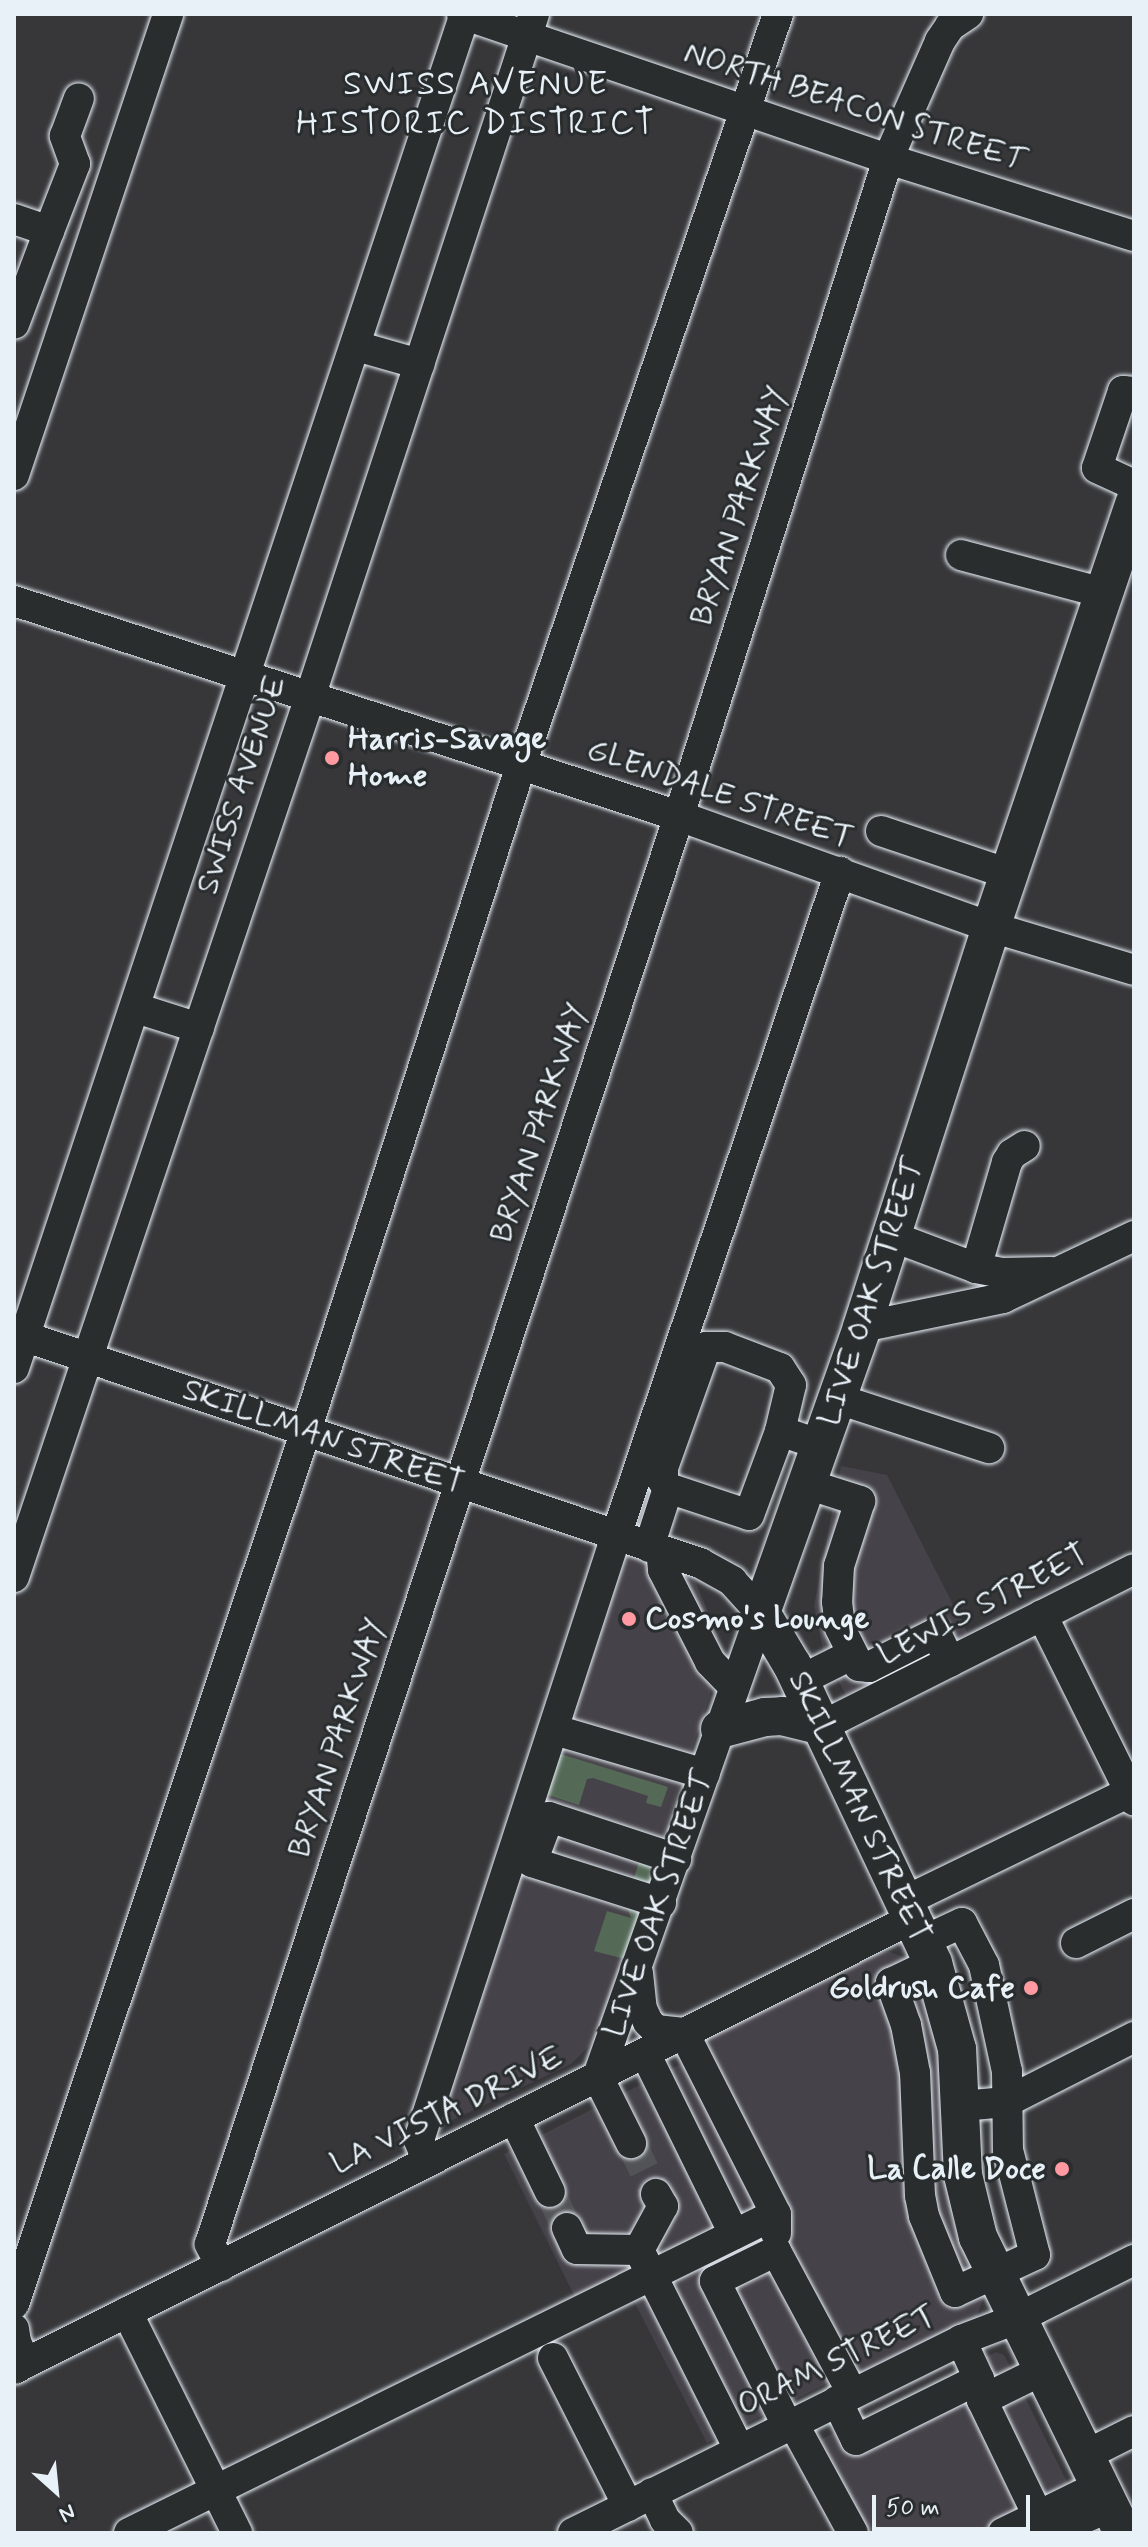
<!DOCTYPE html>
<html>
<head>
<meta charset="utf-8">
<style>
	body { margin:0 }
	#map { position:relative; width:1148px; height:2547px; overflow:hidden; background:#37373a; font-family:Mynerve,sans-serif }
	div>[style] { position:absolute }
	.built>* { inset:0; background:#464249 }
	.green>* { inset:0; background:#546a57 }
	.minor-tunnel>* { height:30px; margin-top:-15px; transform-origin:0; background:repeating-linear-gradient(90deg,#525356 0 30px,transparent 0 45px) }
	.roads { filter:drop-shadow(0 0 2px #e8f1f8) drop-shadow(0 0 2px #e8f1f8) }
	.minor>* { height:30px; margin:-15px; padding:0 15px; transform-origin:15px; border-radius:15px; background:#2a2d2e }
	.major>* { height:38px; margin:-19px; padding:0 19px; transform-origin:19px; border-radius:19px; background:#2a2d2e }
	.dots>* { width:22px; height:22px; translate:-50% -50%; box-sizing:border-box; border:4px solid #2a2d2e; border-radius:50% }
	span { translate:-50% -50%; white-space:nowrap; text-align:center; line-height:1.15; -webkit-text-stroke:6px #2a2d2e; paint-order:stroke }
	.street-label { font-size:32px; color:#e8f1f8 }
	.poi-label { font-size:32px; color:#e8f1f8; font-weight:700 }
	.left { translate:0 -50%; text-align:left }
	.right { translate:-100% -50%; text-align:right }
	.neighbourhood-label { font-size:34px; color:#e8f1f8; letter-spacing:2px }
	.frame { position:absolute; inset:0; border:16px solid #e8f1f8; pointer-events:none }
	.north { position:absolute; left:16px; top:2451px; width:80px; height:80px; -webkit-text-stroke:6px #2a2d2e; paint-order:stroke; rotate:153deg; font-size:22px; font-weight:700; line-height:32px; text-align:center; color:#e8f1f8 }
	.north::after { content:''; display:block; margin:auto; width:28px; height:36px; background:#e8f1f8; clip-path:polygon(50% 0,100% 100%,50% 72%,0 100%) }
	.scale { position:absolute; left:872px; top:2495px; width:158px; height:36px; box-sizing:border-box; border:4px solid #e8f1f8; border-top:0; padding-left:10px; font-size:24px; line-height:28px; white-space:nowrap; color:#e8f1f8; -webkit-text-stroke:6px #2a2d2e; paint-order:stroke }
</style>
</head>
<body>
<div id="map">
	<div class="built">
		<div style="clip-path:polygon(841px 1466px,887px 1475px,968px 1634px,846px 1695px,824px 1653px,814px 1606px)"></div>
		<div style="clip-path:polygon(612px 1546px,695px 1581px,718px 1636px,710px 1695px,595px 2040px,571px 2064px,406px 2142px)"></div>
		<div style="clip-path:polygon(890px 1952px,905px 1958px,919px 1979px,938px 2036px,952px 2219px,983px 2299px,976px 2319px,864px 2378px,838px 2378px,707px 2443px,623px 2280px,578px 2303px,504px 2154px,707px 2051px,703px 2040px,876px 1953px)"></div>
		<div style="clip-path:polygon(996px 2352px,1004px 2355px,1082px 2512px,1040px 2533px,867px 2533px,820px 2440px)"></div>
	</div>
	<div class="green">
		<div style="clip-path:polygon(554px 1752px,668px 1787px,661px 1807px,646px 1803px,648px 1796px,593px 1778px,587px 1779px,579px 1805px,539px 1792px)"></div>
		<div style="clip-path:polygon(641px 1856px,659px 1866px,650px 1889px,631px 1887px)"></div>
		<div style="clip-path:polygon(626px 1903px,642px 1908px,625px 1959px,594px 1951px,607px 1911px,631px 1918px)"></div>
	</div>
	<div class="minor-tunnel">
		<div style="left:631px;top:2143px;width:57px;rotate:63.9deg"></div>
		<div style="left:550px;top:2192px;width:40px;rotate:65deg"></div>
	</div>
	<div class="roads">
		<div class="minor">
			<div style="left:462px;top:14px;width:450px;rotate:18.8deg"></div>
			<div style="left:888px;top:159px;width:258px;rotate:17.4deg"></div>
			<div style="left:14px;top:219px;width:37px;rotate:19deg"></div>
			<div style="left:49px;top:231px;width:99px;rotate:110.6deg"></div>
			<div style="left:49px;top:231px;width:72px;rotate:-68.8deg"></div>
			<div style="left:75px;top:164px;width:30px;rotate:-110deg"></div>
			<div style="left:65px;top:136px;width:40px;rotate:-69.8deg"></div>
			<div style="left:356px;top:346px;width:66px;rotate:15.9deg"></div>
			<div style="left:1134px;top:392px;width:11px;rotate:-175deg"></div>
			<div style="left:1123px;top:391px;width:81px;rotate:108.7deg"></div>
			<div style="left:1097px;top:468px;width:41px;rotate:24.7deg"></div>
			<div style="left:14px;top:475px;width:486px;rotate:-71.5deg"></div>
			<div style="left:961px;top:555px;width:148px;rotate:14.9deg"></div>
			<div style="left:14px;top:601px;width:699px;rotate:17.92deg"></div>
			<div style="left:679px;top:816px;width:331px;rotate:19.6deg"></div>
			<div style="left:991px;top:927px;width:149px;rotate:16.7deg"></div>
			<div style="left:881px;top:831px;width:135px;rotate:18.6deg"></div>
			<div style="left:136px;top:1008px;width:66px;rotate:17.6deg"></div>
			<div style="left:891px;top:1236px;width:91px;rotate:20.6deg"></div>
			<div style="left:976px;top:1268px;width:25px;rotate:11deg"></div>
			<div style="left:1001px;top:1273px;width:50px;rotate:-1.1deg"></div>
			<div style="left:976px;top:1268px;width:110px;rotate:-73.7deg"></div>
			<div style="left:1007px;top:1162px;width:9px;rotate:-58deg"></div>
			<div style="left:1012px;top:1154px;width:15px;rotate:-32deg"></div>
			<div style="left:862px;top:1327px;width:144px;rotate:-11.6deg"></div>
			<div style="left:1003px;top:1298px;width:145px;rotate:-25.3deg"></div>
			<div style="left:14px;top:1333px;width:724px;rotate:18.54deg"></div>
			<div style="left:700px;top:1563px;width:37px;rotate:29deg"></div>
			<div style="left:732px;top:1581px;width:43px;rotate:47.8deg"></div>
			<div style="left:761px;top:1613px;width:492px;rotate:109.4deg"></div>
			<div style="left:14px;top:1368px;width:1427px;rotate:-71.58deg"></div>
			<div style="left:838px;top:1399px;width:159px;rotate:18deg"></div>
			<div style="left:780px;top:1431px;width:47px;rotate:-76.6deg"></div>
			<div style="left:791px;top:1385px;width:20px;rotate:-123deg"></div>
			<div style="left:780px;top:1368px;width:59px;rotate:-159.1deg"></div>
			<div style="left:725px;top:1347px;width:19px;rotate:180deg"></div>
			<div style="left:706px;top:1347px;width:128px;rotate:109.6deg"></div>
			<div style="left:663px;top:1468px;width:13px;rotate:90deg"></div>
			<div style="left:663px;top:1481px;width:9px;rotate:54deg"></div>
			<div style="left:668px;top:1488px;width:85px;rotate:18.4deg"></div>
			<div style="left:749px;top:1515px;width:90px;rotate:-69.7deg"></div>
			<div style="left:780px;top:1431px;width:43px;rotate:18.9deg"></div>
			<div style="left:807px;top:1484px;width:56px;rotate:17.8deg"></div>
			<div style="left:860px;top:1501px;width:68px;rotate:107.9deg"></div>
			<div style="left:839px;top:1566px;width:36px;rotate:93deg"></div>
			<div style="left:837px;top:1602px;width:26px;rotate:83deg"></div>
			<div style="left:840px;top:1628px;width:42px;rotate:63.4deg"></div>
			<div style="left:859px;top:1666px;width:10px;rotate:6deg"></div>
			<div style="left:869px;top:1667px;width:75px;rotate:-26.9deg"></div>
			<div style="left:936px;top:1633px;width:32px;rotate:64deg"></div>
			<div style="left:649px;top:1547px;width:62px;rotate:-72.1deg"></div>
			<div style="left:661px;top:1550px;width:20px;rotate:84deg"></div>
			<div style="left:663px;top:1570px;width:103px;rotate:62.9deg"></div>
			<div style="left:710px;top:1662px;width:35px;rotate:46deg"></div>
			<div style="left:14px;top:1577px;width:928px;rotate:-71.41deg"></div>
			<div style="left:310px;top:697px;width:719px;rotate:-71.84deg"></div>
			<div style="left:1042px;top:1615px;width:207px;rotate:63.6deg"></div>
			<div style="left:799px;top:1681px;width:58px;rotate:-26.6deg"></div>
			<div style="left:822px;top:1726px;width:349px;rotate:-26.7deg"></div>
			<div style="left:555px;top:1730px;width:156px;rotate:16.3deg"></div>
			<div style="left:903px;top:1902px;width:252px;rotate:-25.9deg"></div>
			<div style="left:661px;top:1903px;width:135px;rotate:-162.4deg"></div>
			<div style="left:532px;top:1862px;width:48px;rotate:-69.3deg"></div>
			<div style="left:549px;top:1817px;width:134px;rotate:18.3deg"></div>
			<div style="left:923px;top:1941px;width:43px;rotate:-24.8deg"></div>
			<div style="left:962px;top:1923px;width:47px;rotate:62.4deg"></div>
			<div style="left:984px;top:1965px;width:108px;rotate:77.8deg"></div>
			<div style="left:1007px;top:2071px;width:79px;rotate:89.3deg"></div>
			<div style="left:1008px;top:2150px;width:108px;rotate:75.6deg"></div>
			<div style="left:1035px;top:2255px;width:88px;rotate:155.2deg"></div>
			<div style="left:955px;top:2292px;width:82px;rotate:-112.2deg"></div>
			<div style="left:924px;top:2216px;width:20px;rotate:-101deg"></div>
			<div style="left:920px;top:2196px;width:123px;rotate:-92.3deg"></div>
			<div style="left:915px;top:2073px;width:49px;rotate:-100.6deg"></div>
			<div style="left:906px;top:2025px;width:45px;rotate:-109.7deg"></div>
			<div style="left:891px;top:1983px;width:47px;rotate:-25.5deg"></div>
			<div style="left:1076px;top:1943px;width:65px;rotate:-26.6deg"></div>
			<div style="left:638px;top:1973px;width:36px;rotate:84deg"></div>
			<div style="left:642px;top:2009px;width:14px;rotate:65deg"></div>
			<div style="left:648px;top:2022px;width:11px;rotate:45deg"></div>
			<div style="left:656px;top:2030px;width:28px;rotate:6deg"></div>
			<div style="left:684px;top:2033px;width:203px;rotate:63.1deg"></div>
			<div style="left:776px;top:2214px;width:19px;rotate:90deg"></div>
			<div style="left:645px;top:2053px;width:202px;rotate:63.8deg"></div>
			<div style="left:598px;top:2077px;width:74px;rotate:63.4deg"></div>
			<div style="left:962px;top:2106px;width:44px;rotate:-5.2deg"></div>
			<div style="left:1006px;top:2102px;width:144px;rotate:-26.9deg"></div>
			<div style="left:514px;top:2118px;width:82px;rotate:64.1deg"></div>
			<div style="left:427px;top:2160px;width:22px;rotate:-112deg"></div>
			<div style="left:419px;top:2140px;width:635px;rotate:-71.94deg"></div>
			<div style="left:616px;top:1536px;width:701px;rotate:-71.36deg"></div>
			<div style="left:567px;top:2228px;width:23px;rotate:65deg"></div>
			<div style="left:577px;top:2249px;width:62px;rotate:0.9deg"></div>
			<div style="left:639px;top:2250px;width:223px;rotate:63.3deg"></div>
			<div style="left:639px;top:2250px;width:50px;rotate:-61.4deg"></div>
			<div style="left:663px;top:2206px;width:14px;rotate:-120deg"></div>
			<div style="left:221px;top:2266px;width:25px;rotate:-117deg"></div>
			<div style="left:210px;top:2244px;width:1503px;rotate:-71.82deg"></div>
			<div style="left:679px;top:816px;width:689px;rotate:-72.35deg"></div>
			<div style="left:888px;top:159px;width:129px;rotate:-66.2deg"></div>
			<div style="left:940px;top:41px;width:18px;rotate:-56deg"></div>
			<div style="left:950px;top:26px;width:22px;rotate:-34deg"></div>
			<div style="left:14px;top:2304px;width:944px;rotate:-71.53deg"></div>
			<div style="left:313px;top:1409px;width:677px;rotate:-72.1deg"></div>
			<div style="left:521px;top:765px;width:794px;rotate:-71.11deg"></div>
			<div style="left:127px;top:2312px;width:247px;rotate:63.5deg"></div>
			<div style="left:14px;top:2329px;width:13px;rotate:81deg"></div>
			<div style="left:16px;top:2342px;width:23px;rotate:65deg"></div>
			<div style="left:961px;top:2340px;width:43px;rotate:65.2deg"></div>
			<div style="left:979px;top:2379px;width:21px;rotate:82deg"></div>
			<div style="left:982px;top:2400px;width:129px;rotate:64.2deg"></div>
			<div style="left:1038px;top:2516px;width:68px;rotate:-26.2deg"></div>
			<div style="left:553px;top:2358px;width:166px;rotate:63.1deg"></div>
			<div style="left:14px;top:2369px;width:1004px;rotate:-26.62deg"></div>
			<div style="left:982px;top:2400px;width:66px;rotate:-26.2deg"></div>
			<div style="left:837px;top:2401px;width:43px;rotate:64deg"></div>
			<div style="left:856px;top:2440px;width:137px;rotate:-26.4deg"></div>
			<div style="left:793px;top:2423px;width:125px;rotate:61.4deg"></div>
			<div style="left:787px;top:2425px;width:161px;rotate:-116.6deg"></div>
			<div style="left:715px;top:2281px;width:68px;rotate:-26.2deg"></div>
			<div style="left:776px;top:2251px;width:161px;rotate:61.8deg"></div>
			<div style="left:1084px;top:2456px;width:56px;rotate:-26.6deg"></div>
			<div style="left:652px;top:2493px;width:30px;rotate:64deg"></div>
			<div style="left:665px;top:2520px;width:18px;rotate:45deg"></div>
			<div style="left:129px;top:2533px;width:721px;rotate:-26.25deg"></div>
			<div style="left:573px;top:2533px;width:433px;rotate:-26.4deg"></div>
			<div style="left:961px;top:2340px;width:59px;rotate:-20.9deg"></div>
			<div style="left:1016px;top:2319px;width:132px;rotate:-26.6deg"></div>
			<div style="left:1003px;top:2533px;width:39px;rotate:-26deg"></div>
			<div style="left:1049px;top:2533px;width:66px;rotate:-23.1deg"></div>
		</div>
		<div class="major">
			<div style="left:720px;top:1729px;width:47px;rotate:-14.9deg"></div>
			<div style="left:765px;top:1717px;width:17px;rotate:-3deg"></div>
			<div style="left:782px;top:1716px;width:41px;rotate:14deg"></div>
			<div style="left:1123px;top:2533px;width:330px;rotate:-116.1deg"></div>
			<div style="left:978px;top:2237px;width:64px;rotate:-103.6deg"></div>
			<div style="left:963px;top:2175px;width:126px;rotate:-92.7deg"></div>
			<div style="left:957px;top:2049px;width:89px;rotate:-105.6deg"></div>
			<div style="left:933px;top:1963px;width:330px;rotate:-115.3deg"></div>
			<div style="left:792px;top:1665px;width:61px;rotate:-120.8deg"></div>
			<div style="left:761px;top:1613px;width:303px;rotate:-70.5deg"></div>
			<div style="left:862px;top:1327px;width:420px;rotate:-72.1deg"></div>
			<div style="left:991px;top:927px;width:447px;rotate:-71.3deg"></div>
		</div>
	</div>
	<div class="dots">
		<div style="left:332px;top:758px;background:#ff9aa2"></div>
		<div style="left:629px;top:1619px;background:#ff9aa2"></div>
		<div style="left:1031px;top:1988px;background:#ff9aa2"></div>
		<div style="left:1062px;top:2169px;background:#ff9aa2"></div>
	</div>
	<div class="street-label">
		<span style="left:855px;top:107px;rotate:18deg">NORTH BEACON STREET</span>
		<span style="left:740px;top:506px;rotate:-72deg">BRYAN PARKWAY</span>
		<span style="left:242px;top:785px;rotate:-72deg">SWISS AVENUE</span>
		<span style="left:720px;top:794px;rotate:19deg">GLENDALE STREET</span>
		<span style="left:540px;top:1123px;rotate:-72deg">BRYAN PARKWAY</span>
		<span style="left:872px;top:1292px;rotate:-72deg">LIVE OAK STREET</span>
		<span style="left:323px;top:1437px;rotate:19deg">SKILLMAN STREET</span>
		<span style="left:983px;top:1605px;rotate:-27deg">LEWIS STREET</span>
		<span style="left:338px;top:1738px;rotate:-72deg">BRYAN PARKWAY</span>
		<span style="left:859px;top:1807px;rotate:65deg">SKILLMAN STREET</span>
		<span style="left:659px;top:1904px;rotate:-71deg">LIVE OAK STREET</span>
		<span style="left:447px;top:2111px;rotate:-26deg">LA VISTA DRIVE</span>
		<span style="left:837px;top:2361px;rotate:-26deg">ORAM STREET</span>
	</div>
	<div class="poi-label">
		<span class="left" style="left:348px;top:758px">Harris-Savage<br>Home</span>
		<span class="left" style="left:645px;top:1619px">Cosmo's Lounge</span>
		<span class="right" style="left:1015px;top:1988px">Goldrush Cafe</span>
		<span class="right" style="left:1046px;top:2169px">La Calle Doce</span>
	</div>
	<div class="neighbourhood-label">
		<span style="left:476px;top:104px">SWISS AVENUE<br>HISTORIC DISTRICT</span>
	</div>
	<div class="frame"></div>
	<div class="north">N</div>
	<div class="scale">50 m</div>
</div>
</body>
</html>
